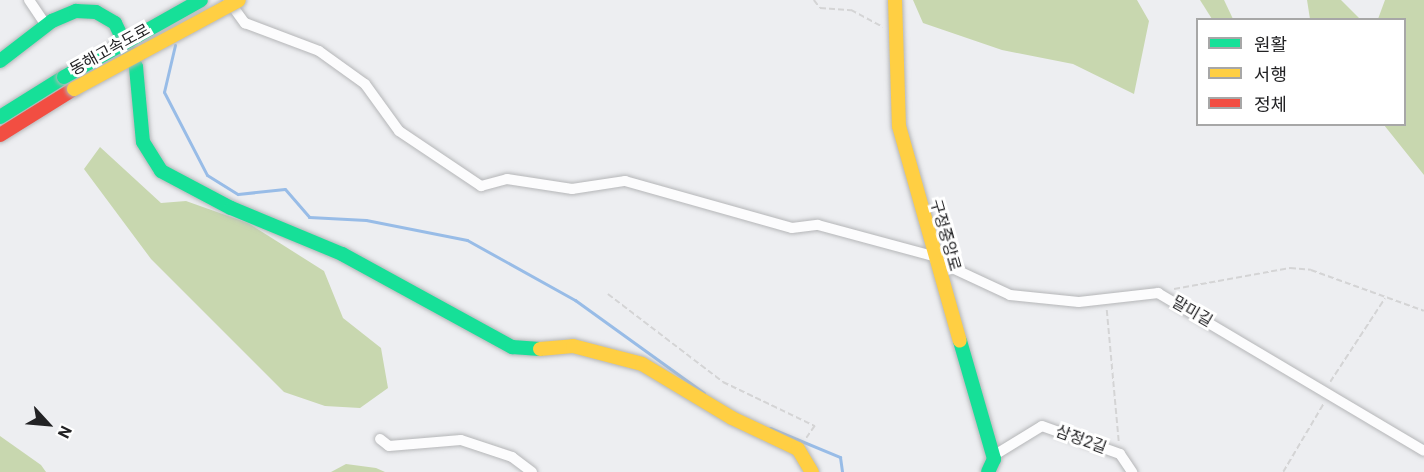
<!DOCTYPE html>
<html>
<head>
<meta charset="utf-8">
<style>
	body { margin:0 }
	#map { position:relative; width:1424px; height:472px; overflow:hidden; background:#edeef1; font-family:Roboto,"Noto Sans KR",sans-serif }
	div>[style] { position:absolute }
	.forest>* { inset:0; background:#c8d7af }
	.stream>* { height:3px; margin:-1.5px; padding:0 1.5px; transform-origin:1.5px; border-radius:1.5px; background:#98bce7 }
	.path>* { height:1.5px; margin-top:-0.75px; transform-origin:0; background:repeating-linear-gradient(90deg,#d4d4d5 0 6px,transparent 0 9px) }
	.roads { filter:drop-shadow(0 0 2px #b5b6b8) drop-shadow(0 0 2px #b5b6b8) }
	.street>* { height:10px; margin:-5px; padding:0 5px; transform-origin:5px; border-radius:5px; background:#fcfcfd }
	.fast>* { height:14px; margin:-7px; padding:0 7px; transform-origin:7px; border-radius:7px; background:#16e098 }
	.slow>* { height:14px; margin:-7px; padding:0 7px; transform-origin:7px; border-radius:7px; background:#ffcf43 }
	.jam>* { height:14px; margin:-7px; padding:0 7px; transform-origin:7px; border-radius:7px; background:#f24e42 }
	.bridges { filter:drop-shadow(0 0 2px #b5b6b8) drop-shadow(0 0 2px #b5b6b8) }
	.fast-bridge>* { height:14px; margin:-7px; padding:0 7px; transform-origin:7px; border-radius:7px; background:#16e098 }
	.slow-bridge>* { height:14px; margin:-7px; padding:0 7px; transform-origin:7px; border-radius:7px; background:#ffcf43 }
	span { translate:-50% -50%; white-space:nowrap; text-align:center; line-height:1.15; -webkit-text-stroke:6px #fff; paint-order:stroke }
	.street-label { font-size:16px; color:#222224 }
	.legend { position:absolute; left:1196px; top:18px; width:210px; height:108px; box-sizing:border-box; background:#fff; border:2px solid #a7a7a7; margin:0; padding:8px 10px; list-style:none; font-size:18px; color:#222224 }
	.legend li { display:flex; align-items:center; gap:12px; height:30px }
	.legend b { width:30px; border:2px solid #a7a7a7 }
	.north { position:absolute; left:18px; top:394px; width:60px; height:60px; -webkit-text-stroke:4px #fff; paint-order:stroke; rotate:116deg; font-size:16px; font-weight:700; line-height:24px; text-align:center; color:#222224 }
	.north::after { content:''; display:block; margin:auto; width:21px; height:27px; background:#222224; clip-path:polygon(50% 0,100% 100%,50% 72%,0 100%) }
</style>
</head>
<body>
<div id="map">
	<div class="forest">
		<div style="clip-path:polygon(913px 0,1137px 0,1149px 21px,1134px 94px,1073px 64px,1002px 50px,923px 23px)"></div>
		<div style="clip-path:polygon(1200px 0,1224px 0,1233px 19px,1212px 19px)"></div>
		<div style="clip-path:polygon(1307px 0,1341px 0,1360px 19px,1310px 19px)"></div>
		<div style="clip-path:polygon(1385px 0,1424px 0,1424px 175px,1384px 125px,1404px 124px,1404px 20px,1378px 19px)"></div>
		<div style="clip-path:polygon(100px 147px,161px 203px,186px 201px,248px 223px,324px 271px,343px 318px,381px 348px,388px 388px,360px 408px,325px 406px,284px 392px,151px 259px,84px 169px)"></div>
		<div style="clip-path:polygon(0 436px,41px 465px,46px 472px,0 472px)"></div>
		<div style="clip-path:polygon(346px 464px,376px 468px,385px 472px,331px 472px)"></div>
	</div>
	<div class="stream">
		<div style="left:175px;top:45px;width:48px;rotate:103.2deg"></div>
		<div style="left:164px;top:92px;width:93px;rotate:62.6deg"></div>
		<div style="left:207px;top:175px;width:36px;rotate:32deg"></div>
		<div style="left:238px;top:194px;width:47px;rotate:-6.1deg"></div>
		<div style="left:285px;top:189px;width:37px;rotate:49deg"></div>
		<div style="left:309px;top:217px;width:57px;rotate:3deg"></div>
		<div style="left:366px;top:220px;width:103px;rotate:11.2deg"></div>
		<div style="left:467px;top:240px;width:124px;rotate:29.1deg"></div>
		<div style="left:575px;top:300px;width:159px;rotate:35.8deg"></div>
		<div style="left:770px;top:428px;width:76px;rotate:22.5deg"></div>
		<div style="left:840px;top:457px;width:15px;rotate:82deg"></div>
	</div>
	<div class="path">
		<div style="left:814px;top:0;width:10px;rotate:53deg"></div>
		<div style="left:820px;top:8px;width:31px;rotate:4deg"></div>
		<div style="left:851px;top:10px;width:36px;rotate:28deg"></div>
		<div style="left:1174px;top:289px;width:118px;rotate:-10.3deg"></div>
		<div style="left:1290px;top:268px;width:21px;rotate:5deg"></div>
		<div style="left:1311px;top:270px;width:120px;rotate:19.9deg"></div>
		<div style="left:608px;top:294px;width:145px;rotate:37.4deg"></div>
		<div style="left:723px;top:382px;width:102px;rotate:25.6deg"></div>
		<div style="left:815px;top:426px;width:16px;rotate:125deg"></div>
		<div style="left:1107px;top:310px;width:133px;rotate:84.8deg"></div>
		<div style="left:1330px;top:382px;width:100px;rotate:-56.8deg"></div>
		<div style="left:1283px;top:472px;width:80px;rotate:-59.3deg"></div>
	</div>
	<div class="roads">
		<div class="street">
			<div style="left:29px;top:0;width:30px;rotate:56deg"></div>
			<div style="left:228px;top:0;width:29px;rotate:54deg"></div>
			<div style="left:245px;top:23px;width:79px;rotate:20.7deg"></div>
			<div style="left:319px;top:51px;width:57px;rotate:35.7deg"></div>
			<div style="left:365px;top:84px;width:58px;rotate:54.1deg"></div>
			<div style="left:399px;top:131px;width:99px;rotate:33.9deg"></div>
			<div style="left:481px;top:186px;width:27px;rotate:-15deg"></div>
			<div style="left:507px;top:179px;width:66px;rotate:8.7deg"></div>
			<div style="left:572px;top:189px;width:54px;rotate:-8.6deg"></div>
			<div style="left:625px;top:181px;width:173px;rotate:15.7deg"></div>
			<div style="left:792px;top:228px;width:26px;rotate:-7deg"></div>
			<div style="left:818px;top:225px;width:119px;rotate:15.1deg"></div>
			<div style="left:935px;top:260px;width:83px;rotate:25deg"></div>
			<div style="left:1010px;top:295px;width:69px;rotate:5.8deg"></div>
			<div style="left:1079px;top:302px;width:80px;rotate:-6.5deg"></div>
			<div style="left:1158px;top:293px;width:309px;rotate:30.7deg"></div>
			<div style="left:380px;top:439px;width:11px;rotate:38deg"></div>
			<div style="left:389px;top:446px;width:72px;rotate:-4.8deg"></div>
			<div style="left:461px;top:440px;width:54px;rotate:18.4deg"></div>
			<div style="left:512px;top:457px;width:25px;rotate:37deg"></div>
			<div style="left:993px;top:456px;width:57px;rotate:-31.5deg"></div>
			<div style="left:1042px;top:426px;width:83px;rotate:19.7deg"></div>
			<div style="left:1120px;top:454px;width:22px;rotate:56deg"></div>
		</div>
		<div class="fast">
			<div style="left:0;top:61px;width:66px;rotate:-37.6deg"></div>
			<div style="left:52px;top:21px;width:26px;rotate:-23deg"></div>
			<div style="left:76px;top:11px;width:20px;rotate:3deg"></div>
			<div style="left:96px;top:12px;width:22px;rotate:30deg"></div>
			<div style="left:115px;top:23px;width:49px;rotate:64.5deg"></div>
			<div style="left:136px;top:67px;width:75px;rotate:84.7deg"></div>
			<div style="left:143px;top:142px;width:34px;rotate:58deg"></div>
			<div style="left:161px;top:171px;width:79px;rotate:27.9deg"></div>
			<div style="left:231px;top:208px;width:120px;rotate:22.5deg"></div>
			<div style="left:342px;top:254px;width:194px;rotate:28.7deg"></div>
			<div style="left:512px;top:347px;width:28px;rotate:4deg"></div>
			<div style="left:0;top:117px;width:75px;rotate:-32deg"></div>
			<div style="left:960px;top:341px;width:123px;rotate:73.9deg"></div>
			<div style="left:994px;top:459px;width:14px;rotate:115deg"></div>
		</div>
		<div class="slow">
			<div style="left:895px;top:0;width:126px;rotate:88.2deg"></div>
			<div style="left:899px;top:126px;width:223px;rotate:74.2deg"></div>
			<div style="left:540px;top:349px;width:33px;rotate:-5deg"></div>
			<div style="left:573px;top:346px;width:71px;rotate:14.6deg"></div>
			<div style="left:642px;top:364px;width:105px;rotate:31deg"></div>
			<div style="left:732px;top:418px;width:73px;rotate:25.2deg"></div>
			<div style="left:798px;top:449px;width:27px;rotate:59deg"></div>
		</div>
		<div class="jam">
			<div style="left:0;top:135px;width:87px;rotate:-31.9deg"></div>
		</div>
	</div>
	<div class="bridges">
		<div class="fast-bridge">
			<div style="left:64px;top:77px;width:157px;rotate:-29.3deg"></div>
		</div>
		<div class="slow-bridge">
			<div style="left:74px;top:89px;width:187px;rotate:-28.3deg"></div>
		</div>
	</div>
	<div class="street-label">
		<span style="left:110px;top:50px;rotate:-29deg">동해고속도로</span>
		<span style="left:945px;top:235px;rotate:74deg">구정중앙로</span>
		<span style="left:1192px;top:312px;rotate:30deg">말미길</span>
		<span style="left:1081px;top:440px;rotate:20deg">삼정2길</span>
	</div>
	<ul class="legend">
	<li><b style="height:8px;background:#16e098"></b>원활</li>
	<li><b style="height:8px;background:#ffcf43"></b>서행</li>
	<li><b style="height:8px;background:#f24e42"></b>정체</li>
	</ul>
	<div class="north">N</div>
</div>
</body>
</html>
